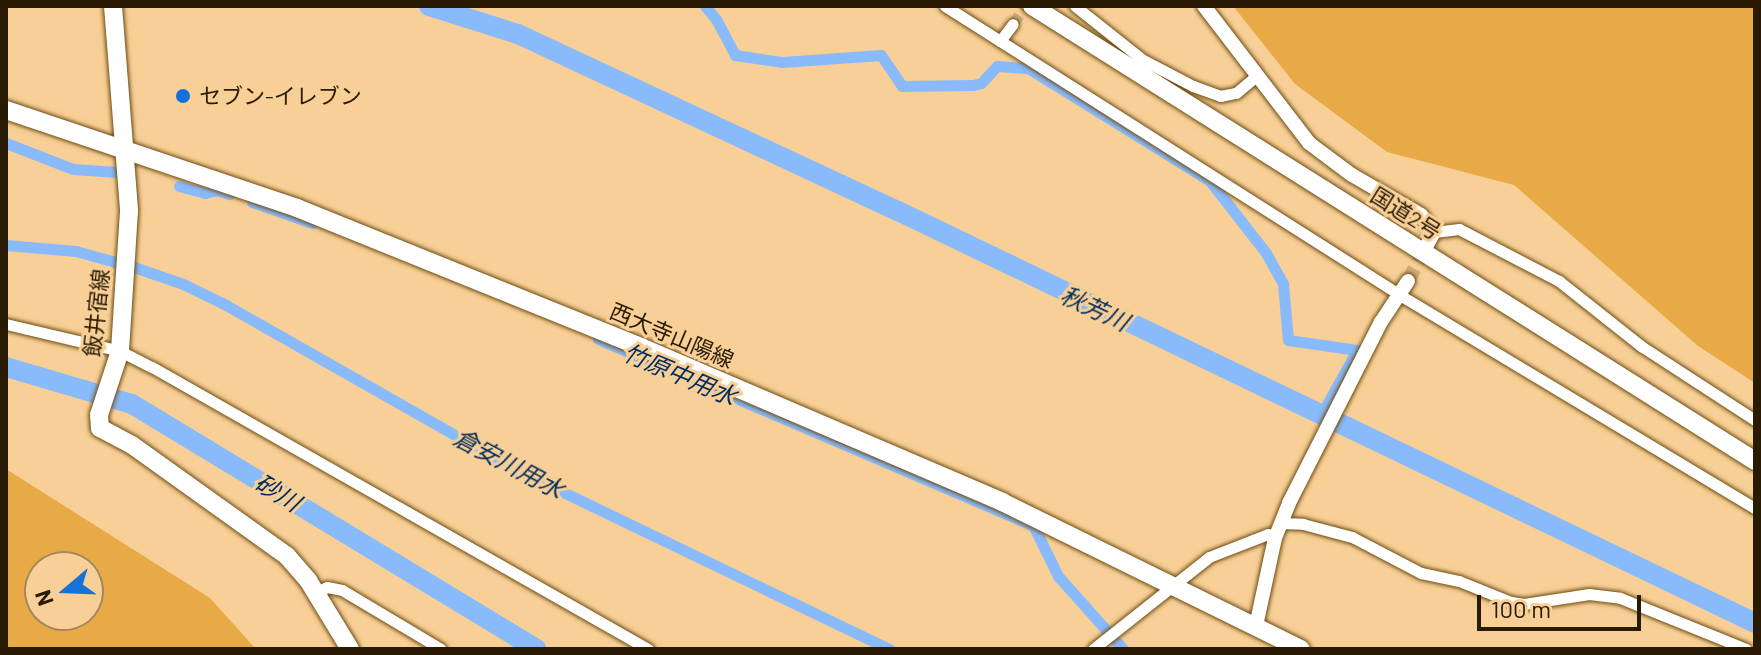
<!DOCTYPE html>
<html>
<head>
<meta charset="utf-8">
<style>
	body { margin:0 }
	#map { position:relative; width:1761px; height:655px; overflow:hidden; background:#f8d097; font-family:Barlow,"Noto Sans JP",sans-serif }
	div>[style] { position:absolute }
	.green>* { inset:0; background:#e8aa47 }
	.canal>* { height:11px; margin:-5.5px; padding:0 5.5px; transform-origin:5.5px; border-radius:5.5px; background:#89bafb }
	.river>* { height:20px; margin:-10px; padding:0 10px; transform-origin:10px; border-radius:10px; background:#89bafb }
	.minor-tunnel>* { height:11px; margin-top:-5.5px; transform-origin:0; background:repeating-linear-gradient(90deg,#cfac7a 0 11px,transparent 0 16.5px) }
	.tertiary-tunnel>* { height:14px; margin-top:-7px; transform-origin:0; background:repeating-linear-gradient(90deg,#cfac7a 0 14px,transparent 0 21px) }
	.roads { filter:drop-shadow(0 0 2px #6d4b0f) drop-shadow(0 0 2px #6d4b0f) }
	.minor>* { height:11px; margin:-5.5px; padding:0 5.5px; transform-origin:5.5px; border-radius:5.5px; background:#fff }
	.tertiary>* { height:14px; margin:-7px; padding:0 7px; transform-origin:7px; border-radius:7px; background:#fff }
	.primary>* { height:18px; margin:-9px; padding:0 9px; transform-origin:9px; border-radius:9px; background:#fff }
	.trunk>* { height:18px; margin:-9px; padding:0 9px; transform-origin:9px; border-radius:9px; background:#fff }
	.dots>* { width:22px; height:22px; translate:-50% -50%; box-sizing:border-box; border:4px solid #f8d097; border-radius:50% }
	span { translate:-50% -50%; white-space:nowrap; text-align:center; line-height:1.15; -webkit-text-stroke:6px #f8d097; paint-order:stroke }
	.poi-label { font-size:22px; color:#291a04 }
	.left { translate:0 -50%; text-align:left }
	.street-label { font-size:22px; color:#291a04 }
	.water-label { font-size:24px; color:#032d5e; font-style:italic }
	.frame { position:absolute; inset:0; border:8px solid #291a04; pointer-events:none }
	.north { position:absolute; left:24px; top:551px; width:80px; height:80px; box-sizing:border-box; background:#f8d097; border:2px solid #a5875c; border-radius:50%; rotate:251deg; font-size:22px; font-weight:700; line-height:32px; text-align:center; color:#291a04 }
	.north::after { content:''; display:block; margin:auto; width:28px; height:36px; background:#1672db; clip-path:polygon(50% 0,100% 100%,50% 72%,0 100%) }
	.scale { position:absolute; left:1477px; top:595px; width:164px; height:36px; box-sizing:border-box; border:4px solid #291a04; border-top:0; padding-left:10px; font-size:24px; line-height:28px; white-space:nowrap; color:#291a04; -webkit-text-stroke:6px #f8d097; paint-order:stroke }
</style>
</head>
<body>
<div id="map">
	<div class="green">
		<div style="clip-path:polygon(1233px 6px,1755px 6px,1755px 383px,1698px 346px,1514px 185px,1387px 152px,1295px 84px)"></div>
		<div style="clip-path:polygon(evenodd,6px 469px,210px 598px,256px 649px,6px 649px,6px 469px,40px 567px,88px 567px,88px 615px,40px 615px,40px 567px)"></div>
	</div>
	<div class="canal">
		<div style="left:705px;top:6px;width:17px;rotate:50deg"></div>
		<div style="left:716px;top:19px;width:41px;rotate:62.2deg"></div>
		<div style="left:735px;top:55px;width:48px;rotate:8.5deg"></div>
		<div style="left:782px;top:62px;width:99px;rotate:-4deg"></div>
		<div style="left:881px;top:55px;width:37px;rotate:56deg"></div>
		<div style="left:902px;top:86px;width:71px;rotate:-0.8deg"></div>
		<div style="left:973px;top:85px;width:8px;rotate:-14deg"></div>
		<div style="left:981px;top:83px;width:23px;rotate:-47deg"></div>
		<div style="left:997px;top:66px;width:31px;rotate:4deg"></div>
		<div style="left:1028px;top:68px;width:214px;rotate:31.8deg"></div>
		<div style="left:1210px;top:181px;width:91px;rotate:52.1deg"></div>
		<div style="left:1266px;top:253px;width:35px;rotate:61deg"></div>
		<div style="left:1283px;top:284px;width:56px;rotate:84.9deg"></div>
		<div style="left:1288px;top:340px;width:70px;rotate:8.2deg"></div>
		<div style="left:1357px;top:350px;width:74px;rotate:119deg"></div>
		<div style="left:6px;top:143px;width:72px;rotate:21.2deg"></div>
		<div style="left:73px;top:169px;width:44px;rotate:3.9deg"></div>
		<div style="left:179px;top:186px;width:27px;rotate:15deg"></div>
		<div style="left:205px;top:193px;width:12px;rotate:-14deg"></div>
		<div style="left:217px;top:190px;width:13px;rotate:18deg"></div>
		<div style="left:252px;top:202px;width:64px;rotate:19.3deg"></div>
		<div style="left:6px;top:245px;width:70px;rotate:4.9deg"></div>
		<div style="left:76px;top:251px;width:45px;rotate:15.6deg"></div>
		<div style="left:134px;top:267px;width:52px;rotate:19.1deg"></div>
		<div style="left:183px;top:284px;width:48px;rotate:26deg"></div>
		<div style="left:226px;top:305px;width:328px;rotate:29.6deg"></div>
		<div style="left:511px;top:467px;width:420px;rotate:25.7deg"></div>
		<div style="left:598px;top:339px;width:473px;rotate:23.2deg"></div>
		<div style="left:1033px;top:525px;width:57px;rotate:63.9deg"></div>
		<div style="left:1058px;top:576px;width:98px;rotate:48.3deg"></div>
	</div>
	<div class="river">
		<div style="left:429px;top:6px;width:93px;rotate:17.5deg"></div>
		<div style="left:518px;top:34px;width:419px;rotate:25deg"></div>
		<div style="left:898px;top:211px;width:951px;rotate:25.68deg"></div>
		<div style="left:6px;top:367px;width:131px;rotate:16.4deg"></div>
		<div style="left:132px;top:404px;width:473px;rotate:31.2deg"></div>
	</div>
	<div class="minor-tunnel">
		<div style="left:1013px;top:24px;width:22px;rotate:-56deg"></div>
	</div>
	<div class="tertiary-tunnel">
		<div style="left:1408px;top:281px;width:41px;rotate:-62.2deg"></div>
	</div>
	<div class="roads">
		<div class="minor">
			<div style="left:945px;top:6px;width:539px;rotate:32.42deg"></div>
			<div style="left:1400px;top:295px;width:414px;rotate:31deg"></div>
			<div style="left:1075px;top:6px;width:87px;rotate:38.5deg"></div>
			<div style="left:1143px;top:60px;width:56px;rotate:27.5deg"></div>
			<div style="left:1193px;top:86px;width:29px;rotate:20deg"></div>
			<div style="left:1220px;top:96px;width:16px;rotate:-11deg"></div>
			<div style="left:1236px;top:93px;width:26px;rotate:-40deg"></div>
			<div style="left:1000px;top:41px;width:21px;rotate:-53deg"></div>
			<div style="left:1434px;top:232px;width:25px;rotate:-7deg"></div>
			<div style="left:1459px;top:229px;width:113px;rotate:27.5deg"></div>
			<div style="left:1559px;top:281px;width:105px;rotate:38.4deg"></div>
			<div style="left:1641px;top:346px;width:136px;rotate:33deg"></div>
			<div style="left:6px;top:324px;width:117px;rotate:13.3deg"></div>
			<div style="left:120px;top:351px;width:36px;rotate:27deg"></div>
			<div style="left:152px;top:367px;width:571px;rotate:29.62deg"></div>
			<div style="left:1280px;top:523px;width:23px;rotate:2deg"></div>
			<div style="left:1303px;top:524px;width:51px;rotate:14.9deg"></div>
			<div style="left:1352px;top:537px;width:78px;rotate:27.6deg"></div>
			<div style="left:1421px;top:573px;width:39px;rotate:12deg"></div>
			<div style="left:1459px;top:581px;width:56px;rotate:22deg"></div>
			<div style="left:1511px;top:602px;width:13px;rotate:9deg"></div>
			<div style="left:1524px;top:604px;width:66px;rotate:-8.7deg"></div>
			<div style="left:1589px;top:594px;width:31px;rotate:7deg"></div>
			<div style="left:1620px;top:598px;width:136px;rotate:22deg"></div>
			<div style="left:316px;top:592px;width:12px;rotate:-24deg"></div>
			<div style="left:327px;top:587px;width:15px;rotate:11deg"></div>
			<div style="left:342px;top:590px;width:115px;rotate:30.8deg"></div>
			<div style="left:1093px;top:649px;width:148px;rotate:-38.4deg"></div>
			<div style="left:1209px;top:557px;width:63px;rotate:-21.3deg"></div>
			<div style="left:1268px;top:534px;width:8px;rotate:30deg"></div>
		</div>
		<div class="tertiary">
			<div style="left:1204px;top:6px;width:173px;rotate:52.5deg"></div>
			<div style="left:1309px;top:143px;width:54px;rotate:36.7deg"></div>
			<div style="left:1352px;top:175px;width:80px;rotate:30.1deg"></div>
			<div style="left:1421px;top:215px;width:21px;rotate:53deg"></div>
			<div style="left:1434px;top:232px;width:15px;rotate:118deg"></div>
			<div style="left:1256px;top:626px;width:90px;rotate:-77.8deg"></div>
			<div style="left:1275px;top:538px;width:38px;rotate:-68deg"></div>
			<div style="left:1289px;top:503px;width:203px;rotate:-63.1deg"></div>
			<div style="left:1381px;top:322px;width:49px;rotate:-56.6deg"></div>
		</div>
		<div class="primary">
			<div style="left:113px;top:6px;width:206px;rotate:85.5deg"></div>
			<div style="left:129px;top:211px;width:140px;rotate:93.7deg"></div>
			<div style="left:120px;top:351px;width:67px;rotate:108.2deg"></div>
			<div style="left:99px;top:415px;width:13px;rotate:86deg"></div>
			<div style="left:100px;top:428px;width:36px;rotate:28deg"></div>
			<div style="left:132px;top:445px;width:191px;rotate:35.6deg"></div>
			<div style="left:287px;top:556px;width:32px;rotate:49deg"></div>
			<div style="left:308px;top:580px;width:81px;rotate:58.7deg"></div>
			<div style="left:6px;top:110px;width:307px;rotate:18.6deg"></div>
			<div style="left:297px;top:208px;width:371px;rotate:22deg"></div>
			<div style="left:641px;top:347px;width:393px;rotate:23.2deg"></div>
			<div style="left:1002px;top:502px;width:333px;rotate:26.2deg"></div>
		</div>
		<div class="trunk">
			<div style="left:1032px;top:6px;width:854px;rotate:32.18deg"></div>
		</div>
	</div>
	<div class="dots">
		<div style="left:183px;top:96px;background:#1672db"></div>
	</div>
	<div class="poi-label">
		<span class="left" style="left:199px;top:96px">セブン-イレブン</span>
	</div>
	<div class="street-label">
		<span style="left:1406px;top:213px;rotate:32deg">国道2号</span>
		<span style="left:96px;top:313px;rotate:-84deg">飯井宿線</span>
		<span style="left:672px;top:335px;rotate:23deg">西大寺山陽線</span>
	</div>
	<div class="water-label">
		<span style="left:1095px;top:308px;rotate:25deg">秋芳川</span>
		<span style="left:680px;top:374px;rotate:23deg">竹原中用水</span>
		<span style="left:509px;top:463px;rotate:28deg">倉安川用水</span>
		<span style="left:278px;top:492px;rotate:31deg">砂川</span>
	</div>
	<div class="frame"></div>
	<div class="north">N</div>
	<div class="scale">100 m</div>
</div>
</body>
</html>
